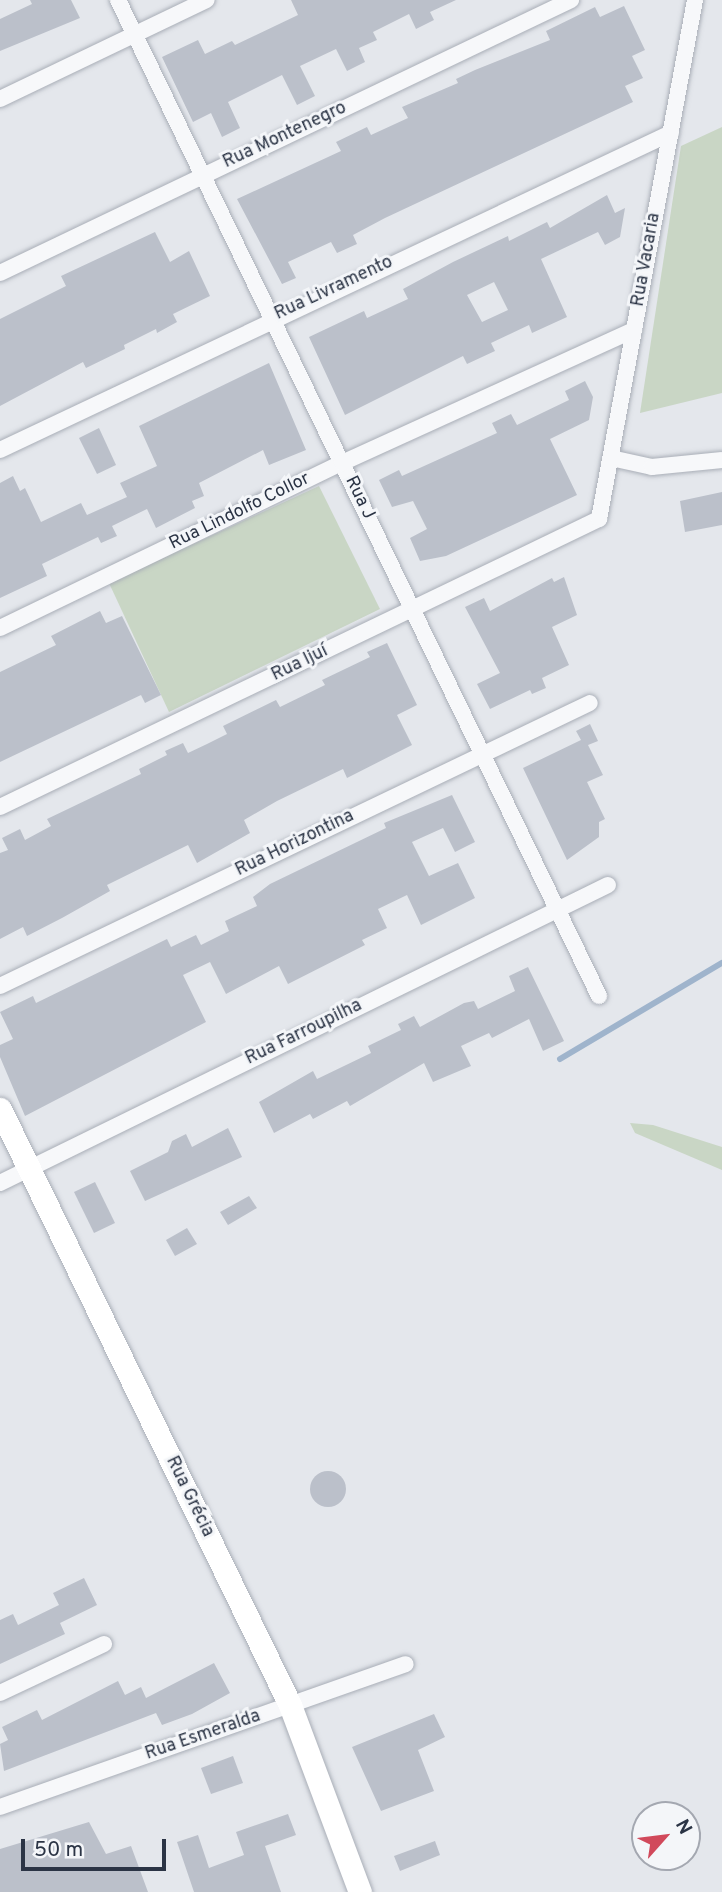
<!DOCTYPE html>
<html>
<head>
<meta charset="utf-8">
<style>
	body { margin:0 }
	#map { position:relative; width:722px; height:1892px; overflow:hidden; background:#e4e7ec; font-family:Overpass,sans-serif }
	div>[style] { position:absolute }
	.green>* { inset:0; background:#c9d6c5 }
	.stream>* { height:6px; margin:-3px; padding:0 3px; transform-origin:3px; border-radius:3px; background:#9fb4cc }
	.building>* { inset:0; background:#bbc0ca }
	.round { border-radius:50% }
	.roads { filter:drop-shadow(0 0 2px #a9aeb7) drop-shadow(0 0 2px #a9aeb7) }
	.minor>* { height:16px; margin:-8px; padding:0 8px; transform-origin:8px; border-radius:8px; background:#f7f8fa }
	.secondary>* { height:23px; margin:-11.5px; padding:0 11.5px; transform-origin:11.5px; border-radius:11.5px; background:#fff }
	span { translate:-50% -50%; white-space:nowrap; text-align:center; line-height:1.15; -webkit-text-stroke:6px #f4f6f9; paint-order:stroke }
	.street-label { font-size:18px; color:#2b3445 }
	.north { position:absolute; left:631px; top:1801px; width:70px; height:70px; box-sizing:border-box; background:#f4f6f9; border:2px solid #a4a8b1; border-radius:50%; rotate:62deg; font-size:19px; font-weight:700; line-height:28px; text-align:center; color:#2b3445 }
	.north::after { content:''; display:block; margin:auto; width:24px; height:32px; background:#d1495b; clip-path:polygon(50% 0,100% 100%,50% 72%,0 100%) }
	.scale { position:absolute; left:21px; top:1839px; width:145px; height:32px; box-sizing:border-box; border:4px solid #2b3445; border-top:0; padding-left:9px; font-size:21px; line-height:24px; white-space:nowrap; color:#2b3445; -webkit-text-stroke:5px #f4f6f9; paint-order:stroke }
</style>
</head>
<body>
<div id="map">
	<div class="green">
		<div style="clip-path:polygon(722px 127px,722px 393px,640px 413px,681px 146px)"></div>
		<div style="clip-path:polygon(319px 486px,380px 609px,169px 712px,109px 583px)"></div>
		<div style="clip-path:polygon(630px 1123px,653px 1125px,722px 1147px,722px 1170px,635px 1133px)"></div>
	</div>
	<div class="stream">
		<div style="left:560px;top:1059px;width:188px;rotate:-30.7deg"></div>
	</div>
	<div class="building">
		<div style="clip-path:polygon(30px 0,71px 0,80px 18px,0 51px,0 19px,32px 4px)"></div>
		<div style="clip-path:polygon(291px 0,456px 0,430px 12px,434px 20px,416px 29px,409px 14px,373px 32px,377px 40px,359px 48px,365px 62px,347px 71px,336px 49px,300px 66px,315px 96px,297px 105px,282px 75px,228px 102px,240px 128px,222px 137px,211px 113px,193px 122px,162px 57px,198px 40px,205px 54px,232px 41px,235px 45px,298px 15px)"></div>
		<div style="clip-path:polygon(624px 6px,645px 50px,632px 56px,643px 78px,625px 86px,633px 102px,385px 218px,353px 235px,357px 244px,337px 253px,331px 242px,288px 262px,296px 278px,282px 284px,237px 199px,341px 151px,336px 142px,367px 127px,371px 135px,408px 118px,402px 107px,458px 83px,456px 79px,475px 70px,550px 40px,546px 31px,595px 7px,600px 17px)"></div>
		<div style="clip-path:polygon(evenodd,607px 195px,615px 213px,625px 208px,620px 237px,605px 245px,598px 232px,541px 259px,567px 317px,532px 333px,529px 325px,491px 343px,495px 351px,467px 364px,463px 356px,345px 415px,309px 337px,364px 311px,367px 318px,408px 299px,403px 289px,453px 262px,508px 236px,509px 241px,547px 222px,550px 228px,607px 195px,494px 282px,508px 310px,482px 322px,467px 295px,494px 282px)"></div>
		<div style="clip-path:polygon(155px 232px,170px 262px,189px 251px,210px 296px,173px 314px,177px 322px,157px 333px,156px 329px,124px 345px,125px 349px,86px 368px,83px 362px,0 406px,0 319px,66px 286px,61px 276px)"></div>
		<div style="clip-path:polygon(269px 363px,306px 450px,269px 465px,263px 450px,199px 483px,204px 496px,192px 501px,195px 508px,156px 528px,147px 509px,112px 526px,117px 536px,101px 543px,98px 537px,42px 564px,47px 576px,0 598px,0 483px,13px 476px,20px 491px,25px 488px,41px 522px,81px 503px,87px 515px,127px 497px,120px 483px,157px 466px,139px 426px)"></div>
		<div style="clip-path:polygon(585px 381px,593px 397px,589px 420px,550px 439px,577px 495px,446px 556px,420px 561px,410px 538px,427px 529px,413px 501px,392px 507px,379px 480px,399px 470px,402px 476px,497px 433px,492px 423px,511px 414px,517px 425px,569px 400px,565px 391px)"></div>
		<div style="clip-path:polygon(99px 428px,116px 465px,97px 474px,79px 438px)"></div>
		<div style="clip-path:polygon(722px 492px,722px 525px,685px 532px,680px 501px)"></div>
		<div style="clip-path:polygon(564px 577px,577px 615px,552px 627px,569px 665px,542px 678px,546px 688px,532px 694px,530px 690px,490px 709px,477px 684px,500px 673px,465px 607px,484px 598px,490px 611px,552px 578px,554px 582px)"></div>
		<div style="clip-path:polygon(100px 611px,106px 623px,122px 616px,161px 695px,145px 703px,141px 695px,0 762px,0 672px,56px 645px,51px 636px)"></div>
		<div style="clip-path:polygon(387px 643px,417px 705px,397px 715px,412px 745px,347px 778px,343px 769px,277px 801px,244px 820px,250px 833px,197px 863px,188px 845px,107px 885px,110px 891px,62px 918px,27px 936px,23px 927px,0 939px,0 853px,8px 850px,2px 838px,20px 829px,25px 840px,51px 826px,47px 819px,141px 774px,139px 769px,167px 755px,165px 751px,183px 743px,188px 753px,207px 744px,227px 734px,223px 726px,276px 700px,280px 707px,325px 685px,322px 680px,370px 657px,367px 652px)"></div>
		<div style="clip-path:polygon(590px 724px,598px 741px,588px 745px,603px 775px,587px 782px,605px 819px,599px 822px,599px 837px,567px 860px,523px 768px,581px 740px,576px 731px)"></div>
		<div style="clip-path:polygon(452px 795px,475px 842px,455px 852px,443px 828px,412px 842px,429px 876px,458px 863px,475px 898px,421px 925px,407px 895px,378px 909px,387px 928px,362px 940px,365px 945px,288px 984px,279px 966px,226px 994px,210px 962px,183px 975px,206px 1022px,25px 1116px,0 1057px,0 1045px,13px 1039px,0 1012px,33px 996px,36px 1003px,167px 939px,171px 947px,196px 935px,201px 945px,229px 931px,225px 921px,257px 906px,253px 897px,270px 884px,386px 828px,384px 823px)"></div>
		<div style="clip-path:polygon(528px 967px,564px 1041px,543px 1051px,529px 1019px,492px 1038px,489px 1033px,461px 1046px,471px 1066px,433px 1082px,424px 1063px,350px 1106px,347px 1101px,313px 1119px,310px 1114px,274px 1133px,259px 1102px,313px 1071px,317px 1079px,371px 1053px,368px 1046px,401px 1030px,398px 1024px,414px 1016px,420px 1027px,464px 1003px,474px 1001px,478px 1009px,515px 991px,509px 976px)"></div>
		<div style="clip-path:polygon(228px 1128px,242px 1157px,145px 1201px,130px 1171px,168px 1152px,172px 1141px,186px 1134px,192px 1147px)"></div>
		<div style="clip-path:polygon(95px 1182px,115px 1223px,94px 1233px,74px 1192px)"></div>
		<div style="clip-path:polygon(249px 1196px,257px 1208px,228px 1225px,220px 1212px)"></div>
		<div style="clip-path:polygon(187px 1228px,197px 1244px,175px 1256px,166px 1240px)"></div>
		<div class="round" style="left:310px;top:1471px;width:36px;height:36px"></div>
		<div style="clip-path:polygon(84px 1578px,97px 1605px,60px 1623px,65px 1634px,0 1664px,0 1620px,13px 1614px,18px 1625px,59px 1605px,53px 1593px)"></div>
		<div style="clip-path:polygon(214px 1663px,230px 1693px,192px 1714px,162px 1725px,156px 1713px,4px 1771px,0 1744px,8px 1740px,2px 1727px,37px 1710px,42px 1720px,118px 1681px,125px 1695px,141px 1687px,146px 1698px)"></div>
		<div style="clip-path:polygon(434px 1714px,445px 1737px,418px 1750px,434px 1791px,381px 1811px,352px 1747px)"></div>
		<div style="clip-path:polygon(233px 1756px,243px 1783px,211px 1794px,201px 1768px)"></div>
		<div style="clip-path:polygon(288px 1814px,296px 1835px,265px 1846px,281px 1892px,194px 1892px,177px 1842px,198px 1835px,209px 1868px,244px 1855px,236px 1832px)"></div>
		<div style="clip-path:polygon(89px 1822px,106px 1854px,131px 1846px,148px 1892px,0 1892px,0 1849px)"></div>
		<div style="clip-path:polygon(435px 1841px,440px 1855px,400px 1871px,394px 1856px)"></div>
	</div>
	<div class="roads">
		<div class="minor">
			<div style="left:118px;top:0;width:1106px;rotate:64.22deg"></div>
			<div style="left:0;top:99px;width:229px;rotate:-25.6deg"></div>
			<div style="left:0;top:273px;width:633px;rotate:-25.55deg"></div>
			<div style="left:0;top:450px;width:742px;rotate:-25.29deg"></div>
			<div style="left:611px;top:458px;width:42px;rotate:12.4deg"></div>
			<div style="left:652px;top:467px;width:70px;rotate:-5.7deg"></div>
			<div style="left:0;top:628px;width:380px;rotate:-25.8deg"></div>
			<div style="left:342px;top:463px;width:321px;rotate:-24.5deg"></div>
			<div style="left:0;top:807px;width:665px;rotate:-25.68deg"></div>
			<div style="left:599px;top:519px;width:528px;rotate:-79.52deg"></div>
			<div style="left:0;top:986px;width:654px;rotate:-25.63deg"></div>
			<div style="left:0;top:1183px;width:677px;rotate:-26.11deg"></div>
			<div style="left:0;top:1693px;width:115px;rotate:-25.2deg"></div>
			<div style="left:0;top:1807px;width:430px;rotate:-19.4deg"></div>
		</div>
		<div class="secondary">
			<div style="left:0;top:1109px;width:663px;rotate:64.05deg"></div>
			<div style="left:290px;top:1705px;width:200px;rotate:69.5deg"></div>
		</div>
	</div>
	<div class="street-label">
		<span style="left:285px;top:136px;rotate:-25deg">Rua Montenegro</span>
		<span style="left:647px;top:260px;rotate:-80deg">Rua Vacaria</span>
		<span style="left:334px;top:289px;rotate:-25deg">Rua Livramento</span>
		<span style="left:359px;top:498px;rotate:64deg">Rua J</span>
		<span style="left:240px;top:512px;rotate:-26deg">Rua Lindolfo Collor</span>
		<span style="left:300px;top:664px;rotate:-26deg">Rua Ijuí</span>
		<span style="left:295px;top:844px;rotate:-26deg">Rua Horizontina</span>
		<span style="left:304px;top:1033px;rotate:-26deg">Rua Farroupilha</span>
		<span style="left:189px;top:1497px;rotate:64deg">Rua Grécia</span>
		<span style="left:203px;top:1736px;rotate:-19deg">Rua Esmeralda</span>
	</div>
	<div class="north">N</div>
	<div class="scale">50 m</div>
</div>
</body>
</html>
